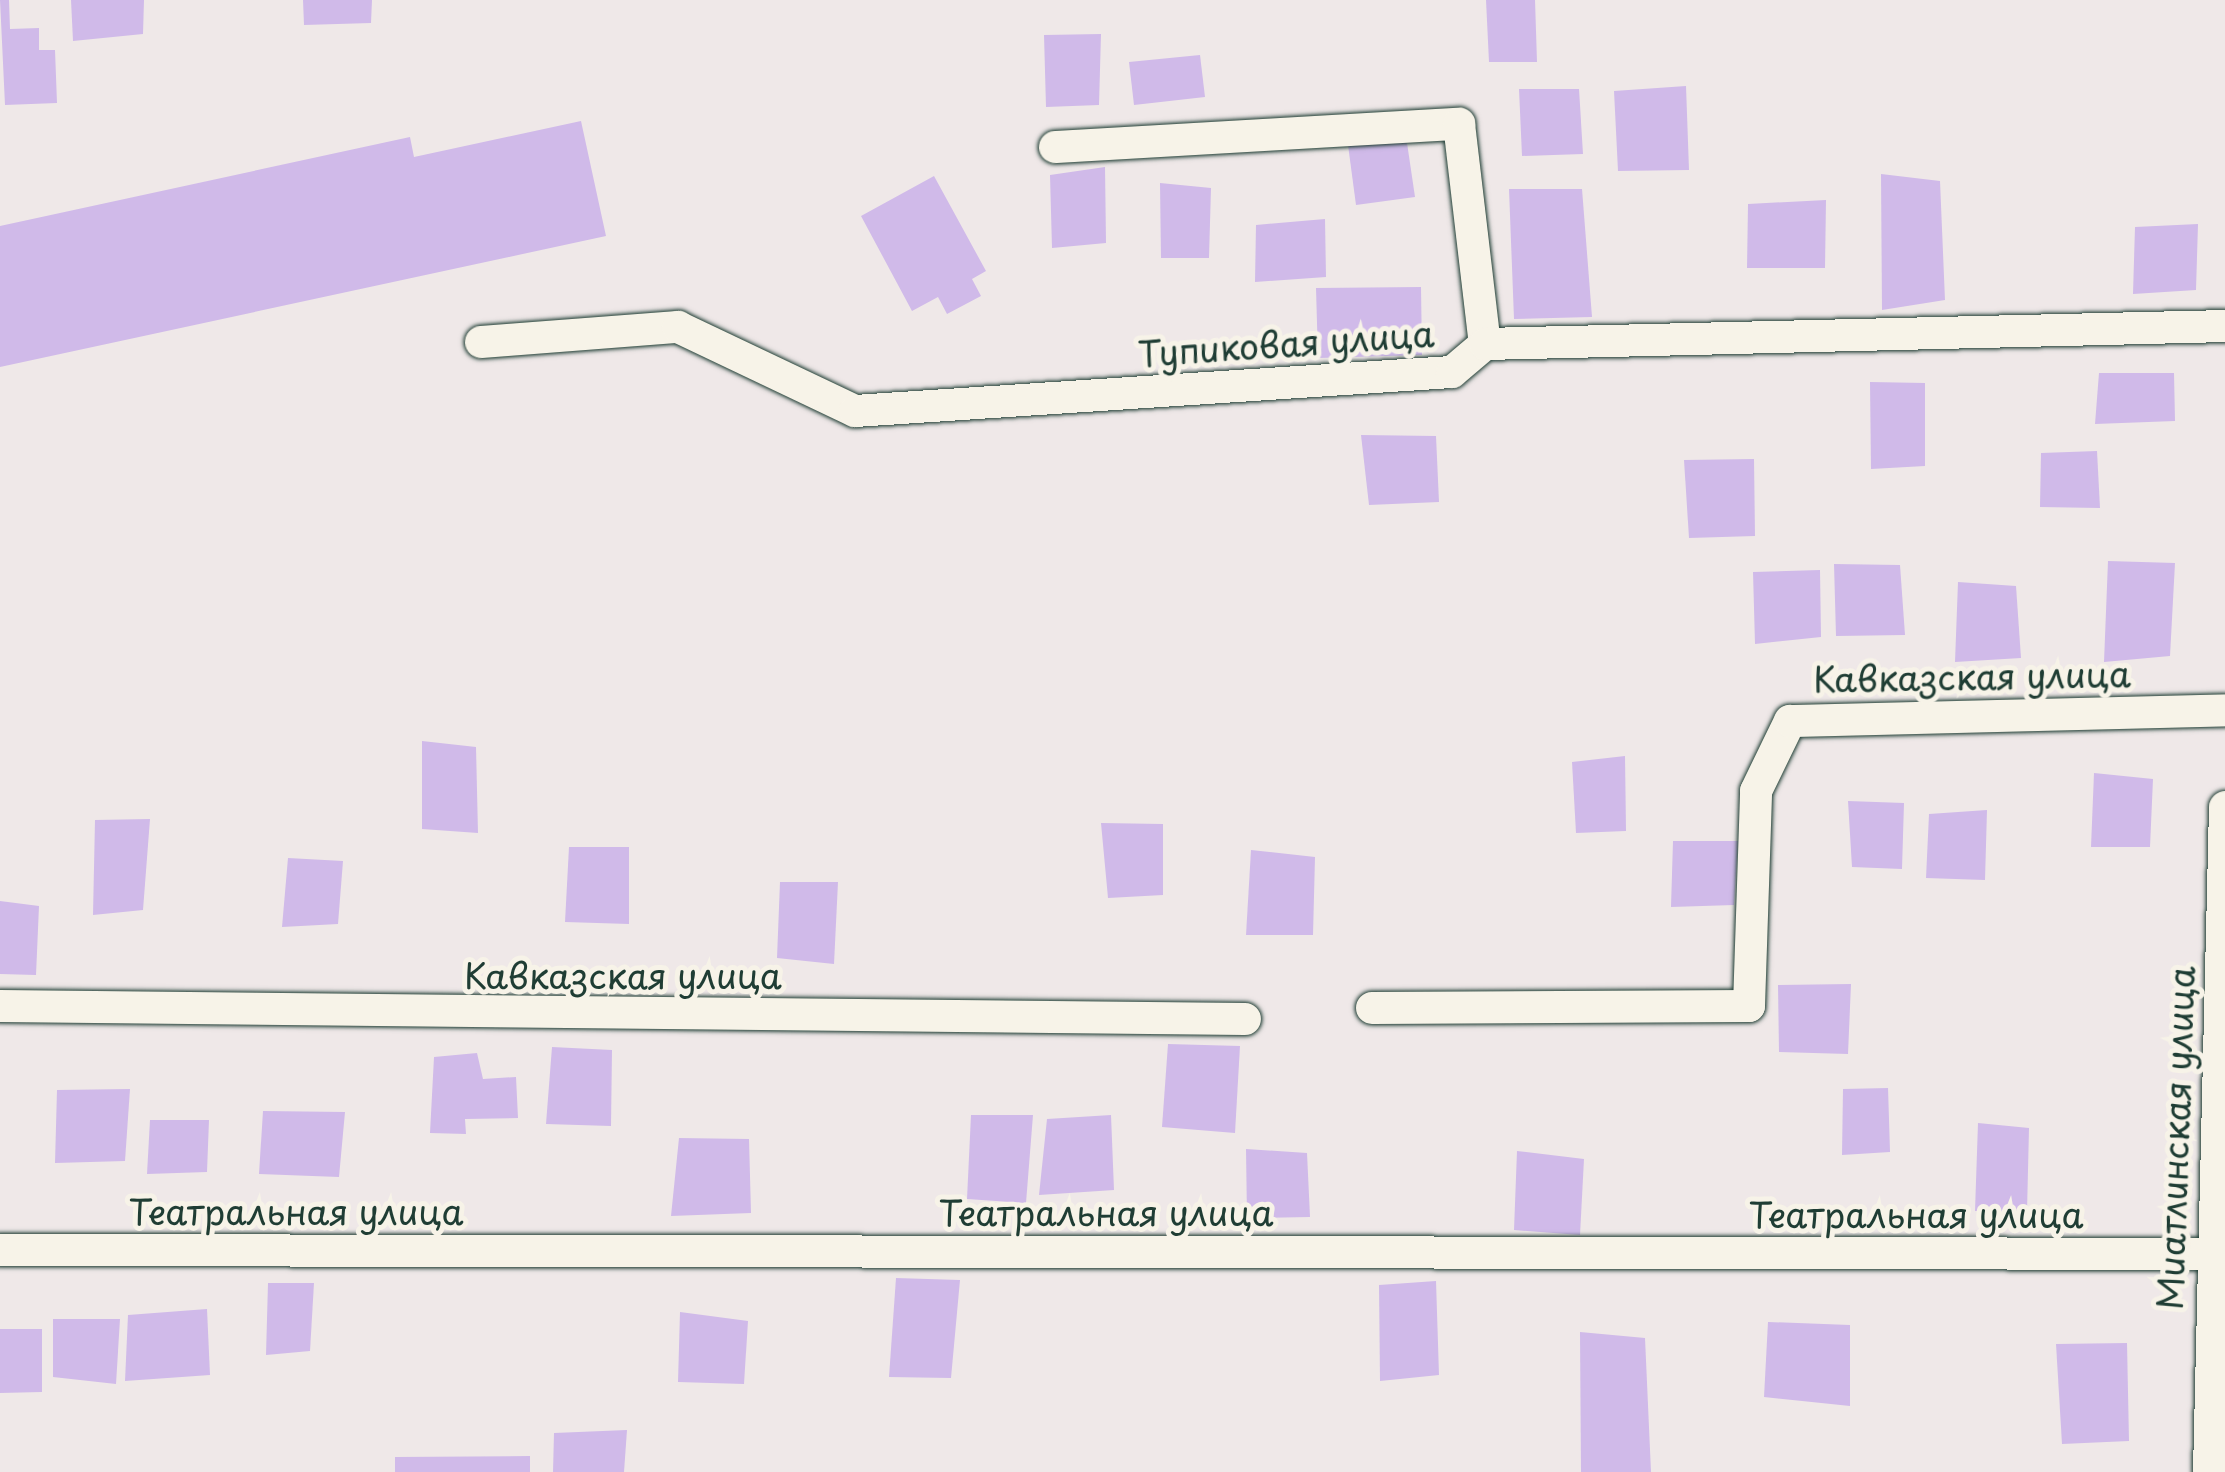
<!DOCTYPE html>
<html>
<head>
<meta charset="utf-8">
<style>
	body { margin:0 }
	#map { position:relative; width:2225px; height:1472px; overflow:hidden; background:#efe8e8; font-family:"Playpen Sans",sans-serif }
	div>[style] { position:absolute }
	.building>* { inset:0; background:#d0bae9 }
	.roads { filter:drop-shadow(0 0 2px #1f3d34) drop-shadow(0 0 2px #1f3d34) }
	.minor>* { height:32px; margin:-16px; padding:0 16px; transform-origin:16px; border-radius:16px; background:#f7f3e8 }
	span { translate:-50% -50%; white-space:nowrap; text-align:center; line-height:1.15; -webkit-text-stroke:10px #f7f3e8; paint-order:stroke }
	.street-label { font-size:35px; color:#1f3d34 }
</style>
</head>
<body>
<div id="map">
	<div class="building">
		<div style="clip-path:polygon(0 0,9px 0,10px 29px,39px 28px,39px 50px,55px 50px,57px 103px,5px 105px)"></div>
		<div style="clip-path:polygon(71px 0,144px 0,143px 34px,73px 41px)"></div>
		<div style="clip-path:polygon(303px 0,372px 0,371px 23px,304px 25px)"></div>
		<div style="clip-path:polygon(1486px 0,1535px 0,1537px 62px,1489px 62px)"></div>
		<div style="clip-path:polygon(1101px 34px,1099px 105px,1046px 107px,1044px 35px)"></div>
		<div style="clip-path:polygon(1200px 55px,1205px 97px,1134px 105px,1129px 62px)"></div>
		<div style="clip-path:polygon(1686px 86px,1689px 170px,1618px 171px,1614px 91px)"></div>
		<div style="clip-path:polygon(1519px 89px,1579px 89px,1583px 154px,1522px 156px)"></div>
		<div style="clip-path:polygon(581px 121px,606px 236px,0 367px,0 226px,410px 137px,414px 157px)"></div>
		<div style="clip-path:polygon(1406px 136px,1415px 197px,1356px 205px,1348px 145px)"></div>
		<div style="clip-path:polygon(1105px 167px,1106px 243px,1052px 248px,1050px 175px)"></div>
		<div style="clip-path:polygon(1881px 174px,1940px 181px,1945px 300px,1882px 310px)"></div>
		<div style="clip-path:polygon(934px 176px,986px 271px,972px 279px,981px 296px,947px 314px,938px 297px,912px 311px,861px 216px)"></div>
		<div style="clip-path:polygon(1160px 183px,1211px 188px,1209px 258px,1161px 258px)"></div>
		<div style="clip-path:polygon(1509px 189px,1582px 189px,1592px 317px,1514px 319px)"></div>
		<div style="clip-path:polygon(1826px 200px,1825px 268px,1747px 268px,1748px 204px)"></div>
		<div style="clip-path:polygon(1325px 219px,1326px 277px,1255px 282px,1256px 225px)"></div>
		<div style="clip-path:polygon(2198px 224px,2196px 290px,2133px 294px,2135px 227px)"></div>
		<div style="clip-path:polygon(1421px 287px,1422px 355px,1318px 358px,1316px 288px)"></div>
		<div style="clip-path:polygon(2099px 373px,2174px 373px,2175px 421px,2095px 424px)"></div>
		<div style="clip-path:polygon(1870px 382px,1925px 383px,1925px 466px,1871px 469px)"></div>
		<div style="clip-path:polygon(1361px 435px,1436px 436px,1439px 502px,1369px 505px)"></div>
		<div style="clip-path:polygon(2097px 451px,2100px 508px,2040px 507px,2041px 453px)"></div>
		<div style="clip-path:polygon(1754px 459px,1755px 536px,1689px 538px,1684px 460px)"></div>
		<div style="clip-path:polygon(2108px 561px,2175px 563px,2170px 656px,2104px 662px)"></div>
		<div style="clip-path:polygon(1834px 564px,1900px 565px,1905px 635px,1836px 636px)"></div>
		<div style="clip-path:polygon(1820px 570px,1821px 637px,1755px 644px,1753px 572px)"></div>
		<div style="clip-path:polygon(1958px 582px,2016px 586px,2021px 658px,1955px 662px)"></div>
		<div style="clip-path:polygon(422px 741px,476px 747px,478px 833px,422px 829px)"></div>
		<div style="clip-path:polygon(1625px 756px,1626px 831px,1576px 833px,1572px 762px)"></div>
		<div style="clip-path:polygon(2094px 773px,2153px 779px,2150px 847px,2091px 847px)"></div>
		<div style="clip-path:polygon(1848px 801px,1904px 803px,1902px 869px,1852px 867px)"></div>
		<div style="clip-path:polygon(1987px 810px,1985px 880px,1926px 878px,1929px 814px)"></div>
		<div style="clip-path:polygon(150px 819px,143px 910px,93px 915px,95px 820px)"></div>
		<div style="clip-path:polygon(1101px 823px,1163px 824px,1163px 895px,1108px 898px)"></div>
		<div style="clip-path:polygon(1673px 841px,1738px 841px,1734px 905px,1671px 907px)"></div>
		<div style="clip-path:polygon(569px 847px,629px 847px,629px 924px,565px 922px)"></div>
		<div style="clip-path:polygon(1251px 850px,1315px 857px,1313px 935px,1246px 935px)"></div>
		<div style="clip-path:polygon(288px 858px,343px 861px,338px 924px,282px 927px)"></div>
		<div style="clip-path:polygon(780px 882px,838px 882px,834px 964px,777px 958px)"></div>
		<div style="clip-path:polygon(0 901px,39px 906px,36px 975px,0 974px)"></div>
		<div style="clip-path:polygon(1851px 984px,1848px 1054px,1779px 1052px,1778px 985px)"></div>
		<div style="clip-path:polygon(1168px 1044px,1240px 1046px,1235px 1133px,1162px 1127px)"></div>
		<div style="clip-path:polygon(552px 1047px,612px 1050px,611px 1126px,546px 1124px)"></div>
		<div style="clip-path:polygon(477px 1053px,483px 1079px,516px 1077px,518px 1118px,465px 1119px,466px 1134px,430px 1133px,434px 1057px)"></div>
		<div style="clip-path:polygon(1888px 1088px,1890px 1152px,1842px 1155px,1843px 1089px)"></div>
		<div style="clip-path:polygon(130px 1089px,125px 1161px,55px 1163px,57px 1090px)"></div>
		<div style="clip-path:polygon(263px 1111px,345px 1112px,339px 1177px,259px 1174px)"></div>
		<div style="clip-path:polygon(971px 1115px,1033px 1115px,1026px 1203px,967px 1199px)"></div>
		<div style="clip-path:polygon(1111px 1115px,1114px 1190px,1039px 1195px,1047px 1119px)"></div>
		<div style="clip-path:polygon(150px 1120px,209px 1120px,207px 1172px,147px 1174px)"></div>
		<div style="clip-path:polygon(1978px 1123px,2029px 1128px,2027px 1212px,1975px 1211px)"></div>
		<div style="clip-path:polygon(679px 1138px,749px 1139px,751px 1213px,671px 1216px)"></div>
		<div style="clip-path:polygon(1246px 1149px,1307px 1153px,1310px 1217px,1247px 1218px)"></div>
		<div style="clip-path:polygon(1517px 1151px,1584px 1159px,1580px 1235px,1514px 1230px)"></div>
		<div style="clip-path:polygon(896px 1278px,960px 1280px,951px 1378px,889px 1377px)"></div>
		<div style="clip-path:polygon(1436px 1281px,1439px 1375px,1380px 1381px,1379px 1285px)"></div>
		<div style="clip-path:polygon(268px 1283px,314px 1283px,310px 1351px,266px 1355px)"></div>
		<div style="clip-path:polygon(207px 1309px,210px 1375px,125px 1381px,128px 1315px)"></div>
		<div style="clip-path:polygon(680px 1312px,748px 1321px,744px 1384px,678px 1382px)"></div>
		<div style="clip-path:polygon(53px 1319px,120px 1319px,116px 1384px,53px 1377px)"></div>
		<div style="clip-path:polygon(1768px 1322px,1850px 1325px,1850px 1406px,1764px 1397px)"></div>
		<div style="clip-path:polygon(0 1329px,42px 1329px,42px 1392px,0 1393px)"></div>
		<div style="clip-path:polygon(1580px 1332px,1645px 1338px,1651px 1472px,1581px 1472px)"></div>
		<div style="clip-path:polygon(2127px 1343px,2129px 1441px,2062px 1444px,2056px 1344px)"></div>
		<div style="clip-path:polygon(627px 1430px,624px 1472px,553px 1472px,554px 1433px)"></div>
		<div style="clip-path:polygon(530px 1456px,530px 1472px,395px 1472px,395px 1457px)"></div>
	</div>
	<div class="roads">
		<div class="minor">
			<div style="left:1055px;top:147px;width:405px;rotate:-3.3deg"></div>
			<div style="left:1459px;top:124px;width:222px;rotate:83.3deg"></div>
			<div style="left:481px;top:342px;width:198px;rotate:-4.4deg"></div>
			<div style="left:678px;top:327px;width:196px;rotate:25.4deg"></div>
			<div style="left:855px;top:411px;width:598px;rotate:-3.74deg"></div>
			<div style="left:1452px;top:372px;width:43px;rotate:-40.3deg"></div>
			<div style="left:1485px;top:344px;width:740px;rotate:-1.39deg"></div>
			<div style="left:0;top:1006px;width:1245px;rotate:0.6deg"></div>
			<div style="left:1372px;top:1008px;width:377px;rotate:-0.3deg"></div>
			<div style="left:1749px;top:1006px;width:215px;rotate:-88.1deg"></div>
			<div style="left:1756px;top:791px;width:78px;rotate:-64.1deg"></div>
			<div style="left:1790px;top:721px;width:435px;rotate:-1.4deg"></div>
			<div style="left:0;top:1250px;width:2211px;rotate:0.1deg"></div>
			<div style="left:2209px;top:1472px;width:665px;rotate:-88.62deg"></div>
		</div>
	</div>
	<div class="street-label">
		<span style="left:1286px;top:343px;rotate:-4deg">Тупиковая улица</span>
		<span style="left:1972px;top:676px;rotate:-1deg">Кавказская улица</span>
		<span style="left:623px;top:975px">Кавказская улица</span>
		<span style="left:2175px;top:1138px;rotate:-88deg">Миатлинская улица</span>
		<span style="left:296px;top:1211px">Театральная улица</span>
		<span style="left:1106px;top:1212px">Театральная улица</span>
		<span style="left:1916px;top:1214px">Театральная улица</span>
	</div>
</div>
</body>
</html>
